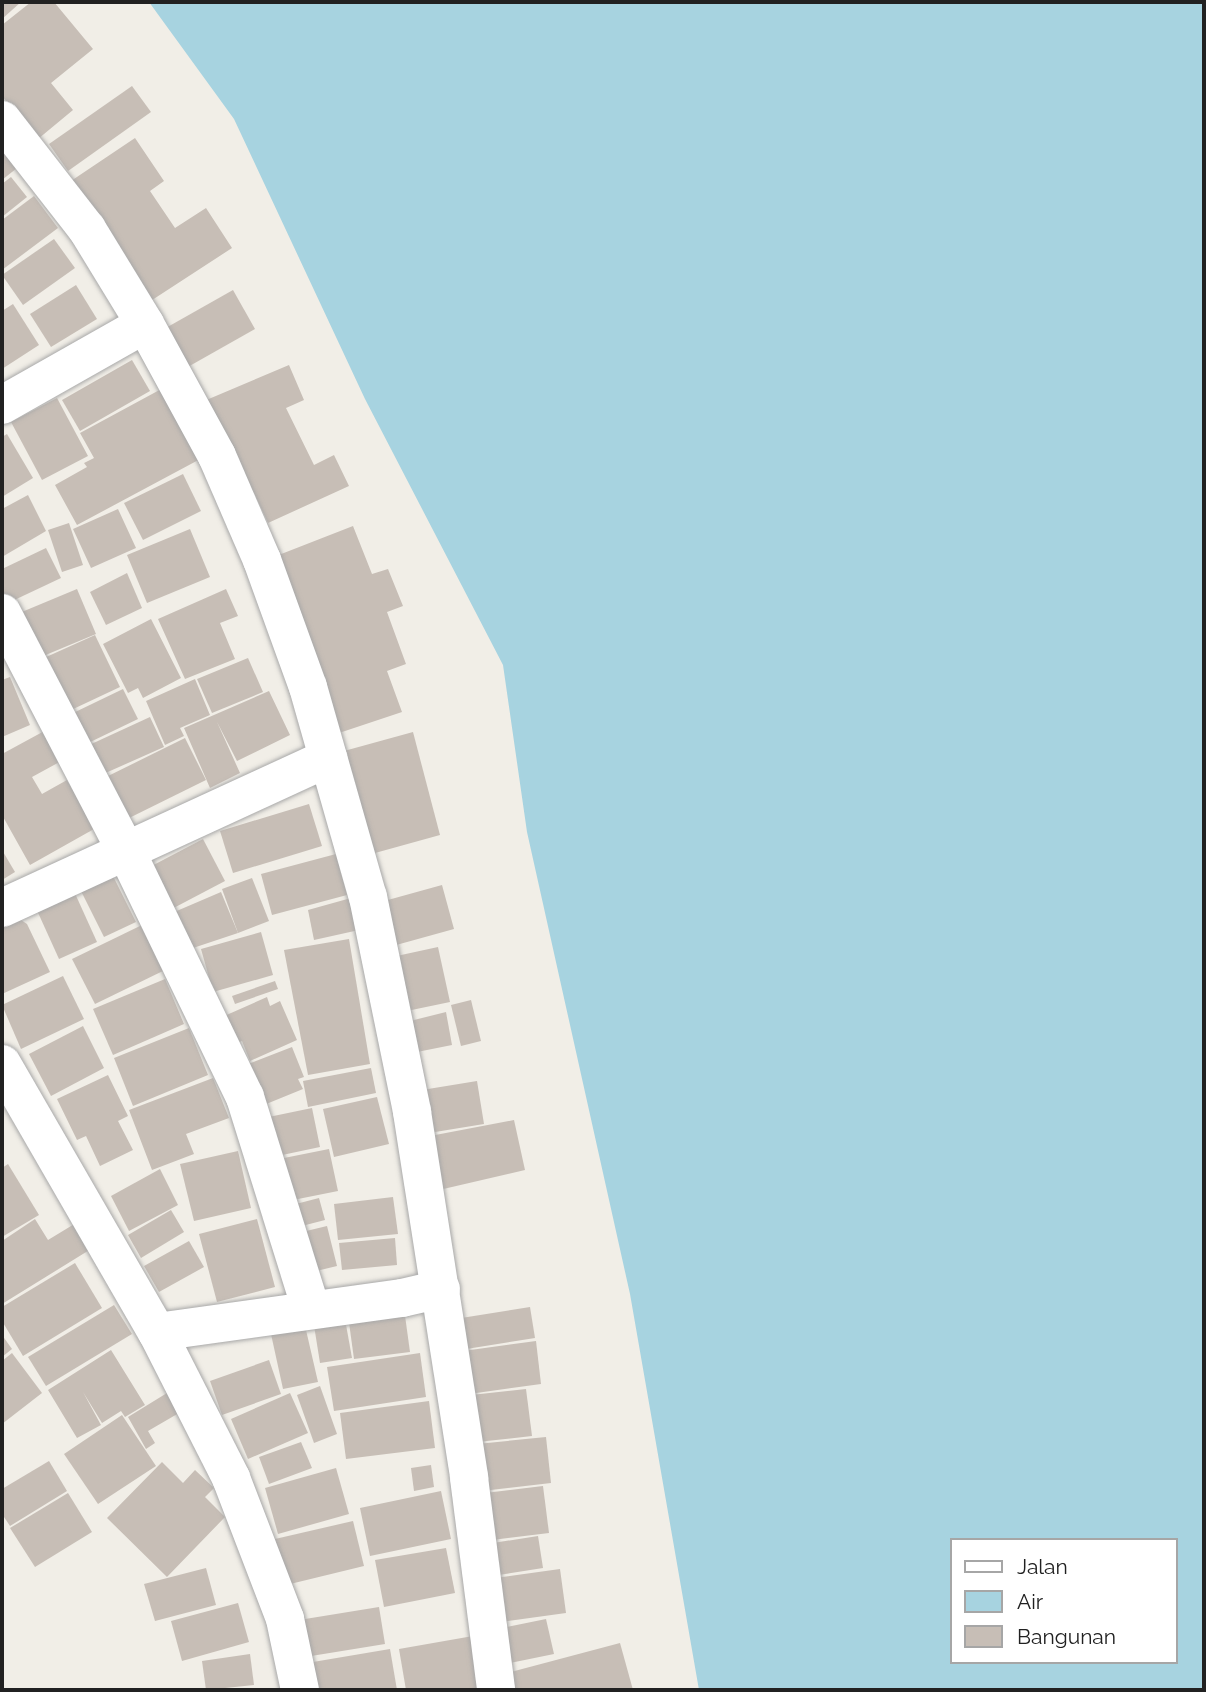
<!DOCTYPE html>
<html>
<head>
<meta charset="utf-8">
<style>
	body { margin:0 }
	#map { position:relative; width:1206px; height:1692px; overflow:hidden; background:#f1eee7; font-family:Raleway,sans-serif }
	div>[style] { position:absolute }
	.water>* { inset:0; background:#a7d3e0 }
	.building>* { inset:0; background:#c7beb6 }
	.roads { filter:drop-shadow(0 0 2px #a8a8a8) drop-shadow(0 0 2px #a8a8a8) }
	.minor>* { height:38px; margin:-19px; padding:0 19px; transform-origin:19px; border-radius:19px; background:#fff }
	span { translate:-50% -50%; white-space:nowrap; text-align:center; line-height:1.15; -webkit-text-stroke:5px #fff; paint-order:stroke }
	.frame { position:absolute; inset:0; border:4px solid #212121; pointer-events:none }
	.legend { position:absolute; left:950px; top:1538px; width:228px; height:126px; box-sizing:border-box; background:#fff; border:2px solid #a6a6a6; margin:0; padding:9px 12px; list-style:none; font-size:21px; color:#212121 }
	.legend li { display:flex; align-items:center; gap:14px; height:35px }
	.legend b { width:35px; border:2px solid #a6a6a6 }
</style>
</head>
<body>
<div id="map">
	<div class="water">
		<div style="clip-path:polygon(evenodd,149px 2px,1204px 2px,1204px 1690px,699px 1690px,630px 1294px,527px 832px,503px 665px,365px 399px,234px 119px,149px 2px,952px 1540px,1176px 1540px,1176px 1662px,952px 1662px,952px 1540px)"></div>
	</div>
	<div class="building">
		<div style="clip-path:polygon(2px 2px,21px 2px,2px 19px)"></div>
		<div style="clip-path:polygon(31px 2px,54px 2px,93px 49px,51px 83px,73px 110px,38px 139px,2px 96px,2px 25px)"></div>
		<div style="clip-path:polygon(132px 86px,151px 112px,68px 171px,49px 144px)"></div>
		<div style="clip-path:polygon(135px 138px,164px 181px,150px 191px,175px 228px,206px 208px,232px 248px,146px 304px,65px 185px)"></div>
		<div style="clip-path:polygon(2px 139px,22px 164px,2px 180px)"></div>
		<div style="clip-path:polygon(11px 177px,27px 197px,2px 217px,2px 184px)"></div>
		<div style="clip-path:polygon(34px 196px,58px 228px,2px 270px,2px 220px)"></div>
		<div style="clip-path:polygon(54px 239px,75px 268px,23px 305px,2px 275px)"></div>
		<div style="clip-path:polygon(76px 285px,97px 319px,51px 347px,30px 314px)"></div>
		<div style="clip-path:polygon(233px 290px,255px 329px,186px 368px,164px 329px)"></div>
		<div style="clip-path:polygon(13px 304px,39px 345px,2px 369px,2px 311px)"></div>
		<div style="clip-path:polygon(132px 360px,150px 391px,80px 431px,62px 400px)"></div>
		<div style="clip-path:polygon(289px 365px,304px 400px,286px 408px,314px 465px,334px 455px,349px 486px,268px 523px,254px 493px,246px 496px,204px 401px)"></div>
		<div style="clip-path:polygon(165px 387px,204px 457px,77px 525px,55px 485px,87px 467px,84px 463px,94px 458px,80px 433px)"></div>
		<div style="clip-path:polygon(57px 398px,88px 456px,42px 480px,11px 422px)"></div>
		<div style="clip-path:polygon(7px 434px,33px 478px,2px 497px,2px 437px)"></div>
		<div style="clip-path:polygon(183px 474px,201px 511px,143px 540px,124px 503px)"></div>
		<div style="clip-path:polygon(28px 495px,46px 531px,2px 557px,2px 509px)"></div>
		<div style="clip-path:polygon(118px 509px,136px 548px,91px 568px,73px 529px)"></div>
		<div style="clip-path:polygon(69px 523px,83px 565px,62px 572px,48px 530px)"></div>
		<div style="clip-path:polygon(353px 526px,372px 574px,388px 569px,403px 606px,387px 612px,406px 664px,387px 671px,402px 712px,336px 734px,271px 558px)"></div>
		<div style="clip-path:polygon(190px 529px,210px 577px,147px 603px,127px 555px)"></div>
		<div style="clip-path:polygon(46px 548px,61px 578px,8px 603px,2px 591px,2px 569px)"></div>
		<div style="clip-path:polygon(127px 573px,142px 608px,106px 625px,90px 592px)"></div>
		<div style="clip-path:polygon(77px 589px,96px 634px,36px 659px,17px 614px)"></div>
		<div style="clip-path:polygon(226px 589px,238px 616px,220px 623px,235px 659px,185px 679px,158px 619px)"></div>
		<div style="clip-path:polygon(151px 619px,181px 678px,143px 698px,138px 688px,128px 693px,103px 644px)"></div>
		<div style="clip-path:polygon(95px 635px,120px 687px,69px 711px,44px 658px)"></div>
		<div style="clip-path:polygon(248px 658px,263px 692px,212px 713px,197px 679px)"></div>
		<div style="clip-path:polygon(10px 677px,30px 725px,2px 737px,2px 680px)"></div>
		<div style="clip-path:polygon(195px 679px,210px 715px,180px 728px,184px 736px,165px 745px,146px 701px)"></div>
		<div style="clip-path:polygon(123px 689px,138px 719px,84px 745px,69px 715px)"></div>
		<div style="clip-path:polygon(269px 691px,290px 735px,237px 761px,217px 722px,240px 773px,210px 788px,184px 728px)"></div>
		<div style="clip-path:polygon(150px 717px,164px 747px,101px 775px,87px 746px)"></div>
		<div style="clip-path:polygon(48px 729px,65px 759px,32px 777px,42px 794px,67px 780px,94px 829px,30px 865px,2px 815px,2px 754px)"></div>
		<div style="clip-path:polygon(413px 732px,440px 835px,375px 853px,344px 751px)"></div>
		<div style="clip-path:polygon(185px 738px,206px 780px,119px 823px,98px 781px)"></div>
		<div style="clip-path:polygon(309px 804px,322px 846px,233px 873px,220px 831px)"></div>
		<div style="clip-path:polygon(203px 839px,225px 881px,166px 912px,144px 870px)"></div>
		<div style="clip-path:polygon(2px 850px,15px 872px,2px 880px)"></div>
		<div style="clip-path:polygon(336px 854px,347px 895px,272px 915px,261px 874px)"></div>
		<div style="clip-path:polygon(111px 872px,136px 922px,104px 937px,79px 887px)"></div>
		<div style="clip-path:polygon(252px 878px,269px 921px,238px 933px,222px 889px)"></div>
		<div style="clip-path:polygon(442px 885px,454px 929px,389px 947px,377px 903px)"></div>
		<div style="clip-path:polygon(73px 889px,97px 942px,59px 959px,35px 906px)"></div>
		<div style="clip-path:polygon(221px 892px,238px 933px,181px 952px,165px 916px)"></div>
		<div style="clip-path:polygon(351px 898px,359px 930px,314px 940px,308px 910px)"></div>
		<div style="clip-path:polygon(15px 916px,27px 924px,50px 972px,2px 994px,2px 921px)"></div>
		<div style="clip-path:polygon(142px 925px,165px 970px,95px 1004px,72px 959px)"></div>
		<div style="clip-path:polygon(261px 932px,273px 975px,213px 992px,201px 949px)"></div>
		<div style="clip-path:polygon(349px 939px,370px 1064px,308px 1075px,284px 950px)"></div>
		<div style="clip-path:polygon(438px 947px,450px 1002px,402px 1012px,392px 957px)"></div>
		<div style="clip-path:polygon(63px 976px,84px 1019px,21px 1049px,2px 1005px)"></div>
		<div style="clip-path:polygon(165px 979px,184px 1024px,113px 1055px,93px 1009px)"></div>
		<div style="clip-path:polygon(275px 981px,278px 989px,235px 1004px,232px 996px)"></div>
		<div style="clip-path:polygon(267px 997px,270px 1006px,280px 1001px,297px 1040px,250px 1061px,242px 1041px,225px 1048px,213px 1021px)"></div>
		<div style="clip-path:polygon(471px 1000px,481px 1041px,461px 1046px,451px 1005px)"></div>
		<div style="clip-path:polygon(446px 1012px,452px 1045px,412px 1053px,406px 1022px)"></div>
		<div style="clip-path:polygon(83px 1026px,104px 1068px,51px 1096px,29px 1054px)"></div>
		<div style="clip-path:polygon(189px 1028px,208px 1075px,133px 1106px,114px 1058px)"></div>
		<div style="clip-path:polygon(292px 1047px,304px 1077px,298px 1079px,303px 1089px,254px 1109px,238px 1068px)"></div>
		<div style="clip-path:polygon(371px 1068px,376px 1093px,308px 1107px,303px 1081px)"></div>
		<div style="clip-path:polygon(108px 1075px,128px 1116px,118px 1121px,133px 1150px,100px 1166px,86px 1136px,77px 1140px,57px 1099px)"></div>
		<div style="clip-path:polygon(213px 1078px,229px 1118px,186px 1134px,194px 1154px,152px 1170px,129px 1110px)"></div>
		<div style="clip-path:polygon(477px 1081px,484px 1124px,429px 1133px,422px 1090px)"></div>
		<div style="clip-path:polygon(377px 1097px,389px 1144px,334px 1157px,323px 1109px)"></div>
		<div style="clip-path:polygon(312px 1108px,320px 1147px,268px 1158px,259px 1119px)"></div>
		<div style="clip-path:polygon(514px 1120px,525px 1170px,439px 1190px,430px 1136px)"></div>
		<div style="clip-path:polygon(329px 1149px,338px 1191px,283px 1202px,274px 1160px)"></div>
		<div style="clip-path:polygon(238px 1151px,251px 1208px,194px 1221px,180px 1164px)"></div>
		<div style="clip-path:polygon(8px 1164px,39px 1215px,2px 1237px,2px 1168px)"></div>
		<div style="clip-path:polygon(160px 1169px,178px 1205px,129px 1231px,111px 1196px)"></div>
		<div style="clip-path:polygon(393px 1197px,398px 1234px,338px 1240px,334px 1204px)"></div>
		<div style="clip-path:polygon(319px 1198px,325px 1220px,298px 1227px,292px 1205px)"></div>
		<div style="clip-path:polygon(171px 1210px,184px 1232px,141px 1258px,128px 1235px)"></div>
		<div style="clip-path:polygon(35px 1219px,48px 1240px,76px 1223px,91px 1249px,2px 1304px,2px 1241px)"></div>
		<div style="clip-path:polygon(257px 1219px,275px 1287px,217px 1302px,199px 1234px)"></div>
		<div style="clip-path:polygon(327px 1226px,337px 1266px,308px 1273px,298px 1233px)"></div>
		<div style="clip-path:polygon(395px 1238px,397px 1265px,342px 1270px,339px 1243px)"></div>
		<div style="clip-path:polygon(189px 1241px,204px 1267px,159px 1292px,144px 1266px)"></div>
		<div style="clip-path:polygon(75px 1263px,102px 1308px,23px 1356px,2px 1321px,2px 1307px)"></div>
		<div style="clip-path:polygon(403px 1301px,410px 1352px,354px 1359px,347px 1308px)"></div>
		<div style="clip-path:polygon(114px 1305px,132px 1334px,46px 1386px,28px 1357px)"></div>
		<div style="clip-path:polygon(530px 1307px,535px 1338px,460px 1350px,455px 1319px)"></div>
		<div style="clip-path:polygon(343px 1308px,352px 1358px,320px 1363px,312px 1313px)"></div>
		<div style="clip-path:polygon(303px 1317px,318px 1382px,283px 1389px,269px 1325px)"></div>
		<div style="clip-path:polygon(2px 1335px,12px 1349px,2px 1357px)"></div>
		<div style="clip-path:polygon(536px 1341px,541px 1384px,462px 1395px,456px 1352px)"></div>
		<div style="clip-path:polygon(111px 1350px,145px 1405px,125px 1417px,121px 1411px,102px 1423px,83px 1392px,101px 1425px,77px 1438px,48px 1390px)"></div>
		<div style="clip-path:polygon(12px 1353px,42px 1393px,2px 1424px,2px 1361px)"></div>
		<div style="clip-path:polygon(420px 1353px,426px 1397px,334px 1411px,327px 1367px)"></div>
		<div style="clip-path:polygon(269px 1360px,281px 1394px,222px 1415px,210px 1381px)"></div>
		<div style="clip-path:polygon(320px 1386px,337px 1434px,314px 1443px,297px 1395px)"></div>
		<div style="clip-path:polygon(526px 1389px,532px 1436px,468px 1443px,462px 1396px)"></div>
		<div style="clip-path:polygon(167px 1393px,179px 1413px,148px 1431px,155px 1443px,146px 1449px,128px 1417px)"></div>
		<div style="clip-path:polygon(290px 1393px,308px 1433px,248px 1459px,231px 1419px)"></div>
		<div style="clip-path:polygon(429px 1401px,435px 1448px,346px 1459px,340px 1413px)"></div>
		<div style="clip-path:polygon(122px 1415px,156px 1466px,98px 1504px,64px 1454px)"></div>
		<div style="clip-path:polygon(546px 1437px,551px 1483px,482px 1491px,477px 1444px)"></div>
		<div style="clip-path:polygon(301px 1442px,312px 1468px,269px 1484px,259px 1457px)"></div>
		<div style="clip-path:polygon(49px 1461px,67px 1491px,10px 1526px,2px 1514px,2px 1489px)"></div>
		<div style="clip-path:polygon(162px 1462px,183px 1483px,195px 1470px,214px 1488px,205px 1497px,225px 1517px,167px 1577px,107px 1518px)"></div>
		<div style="clip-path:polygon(431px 1465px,434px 1487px,414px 1491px,411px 1468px)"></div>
		<div style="clip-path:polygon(336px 1468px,349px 1514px,278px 1534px,265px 1488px)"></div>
		<div style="clip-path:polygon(543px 1486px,549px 1533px,492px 1540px,485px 1493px)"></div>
		<div style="clip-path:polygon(441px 1491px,451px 1539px,370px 1556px,360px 1508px)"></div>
		<div style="clip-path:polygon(68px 1493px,92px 1532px,35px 1567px,10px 1528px)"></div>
		<div style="clip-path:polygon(353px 1521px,364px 1566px,286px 1585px,275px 1539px)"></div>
		<div style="clip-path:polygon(538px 1536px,543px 1568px,499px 1575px,493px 1543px)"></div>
		<div style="clip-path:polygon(446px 1548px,455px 1593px,384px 1607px,375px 1560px)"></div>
		<div style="clip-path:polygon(206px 1568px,216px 1605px,155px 1621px,144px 1584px)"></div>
		<div style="clip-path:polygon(560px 1569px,566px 1613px,501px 1622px,495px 1578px)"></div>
		<div style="clip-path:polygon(238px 1603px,249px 1642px,182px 1661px,171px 1621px)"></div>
		<div style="clip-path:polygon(379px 1607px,385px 1644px,305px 1657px,299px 1620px)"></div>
		<div style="clip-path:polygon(546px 1619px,554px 1654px,510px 1663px,502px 1628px)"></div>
		<div style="clip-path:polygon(473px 1636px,483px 1690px,406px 1690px,399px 1649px)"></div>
		<div style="clip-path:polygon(620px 1643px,633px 1690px,507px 1690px,503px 1674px)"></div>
		<div style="clip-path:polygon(390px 1649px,397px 1690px,311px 1690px,307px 1663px)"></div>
		<div style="clip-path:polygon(250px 1654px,254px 1685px,206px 1690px,202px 1661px)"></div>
	</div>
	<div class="roads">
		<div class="minor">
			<div style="left:2px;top:120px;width:138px;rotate:52.1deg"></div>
			<div style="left:87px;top:229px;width:111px;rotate:58.6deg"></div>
			<div style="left:145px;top:324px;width:150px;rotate:61.4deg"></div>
			<div style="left:217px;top:456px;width:113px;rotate:66.6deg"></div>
			<div style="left:262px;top:560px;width:135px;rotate:70.1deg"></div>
			<div style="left:308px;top:687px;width:218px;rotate:74.1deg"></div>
			<div style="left:368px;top:897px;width:219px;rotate:78.4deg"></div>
			<div style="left:412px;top:1112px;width:370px;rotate:81.1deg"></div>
			<div style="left:469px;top:1478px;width:214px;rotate:82.7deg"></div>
			<div style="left:2px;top:405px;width:164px;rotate:-29.5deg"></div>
			<div style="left:2px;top:613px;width:268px;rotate:62.5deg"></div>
			<div style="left:126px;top:851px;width:273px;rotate:64.2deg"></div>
			<div style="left:245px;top:1097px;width:222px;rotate:72.7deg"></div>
			<div style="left:2px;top:908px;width:359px;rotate:-24.7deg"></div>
			<div style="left:2px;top:1064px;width:310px;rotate:60deg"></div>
			<div style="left:157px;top:1332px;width:164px;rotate:63.1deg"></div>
			<div style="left:231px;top:1478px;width:151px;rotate:69deg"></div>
			<div style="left:285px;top:1619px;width:73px;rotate:78.1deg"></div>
			<div style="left:157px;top:1332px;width:247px;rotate:-7.9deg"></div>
			<div style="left:402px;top:1298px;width:40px;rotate:-13deg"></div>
		</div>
	</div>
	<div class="frame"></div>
	<ul class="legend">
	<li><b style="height:9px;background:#fff"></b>Jalan</li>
	<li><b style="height:19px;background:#a7d3e0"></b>Air</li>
	<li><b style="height:19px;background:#c7beb6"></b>Bangunan</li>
	</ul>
</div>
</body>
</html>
